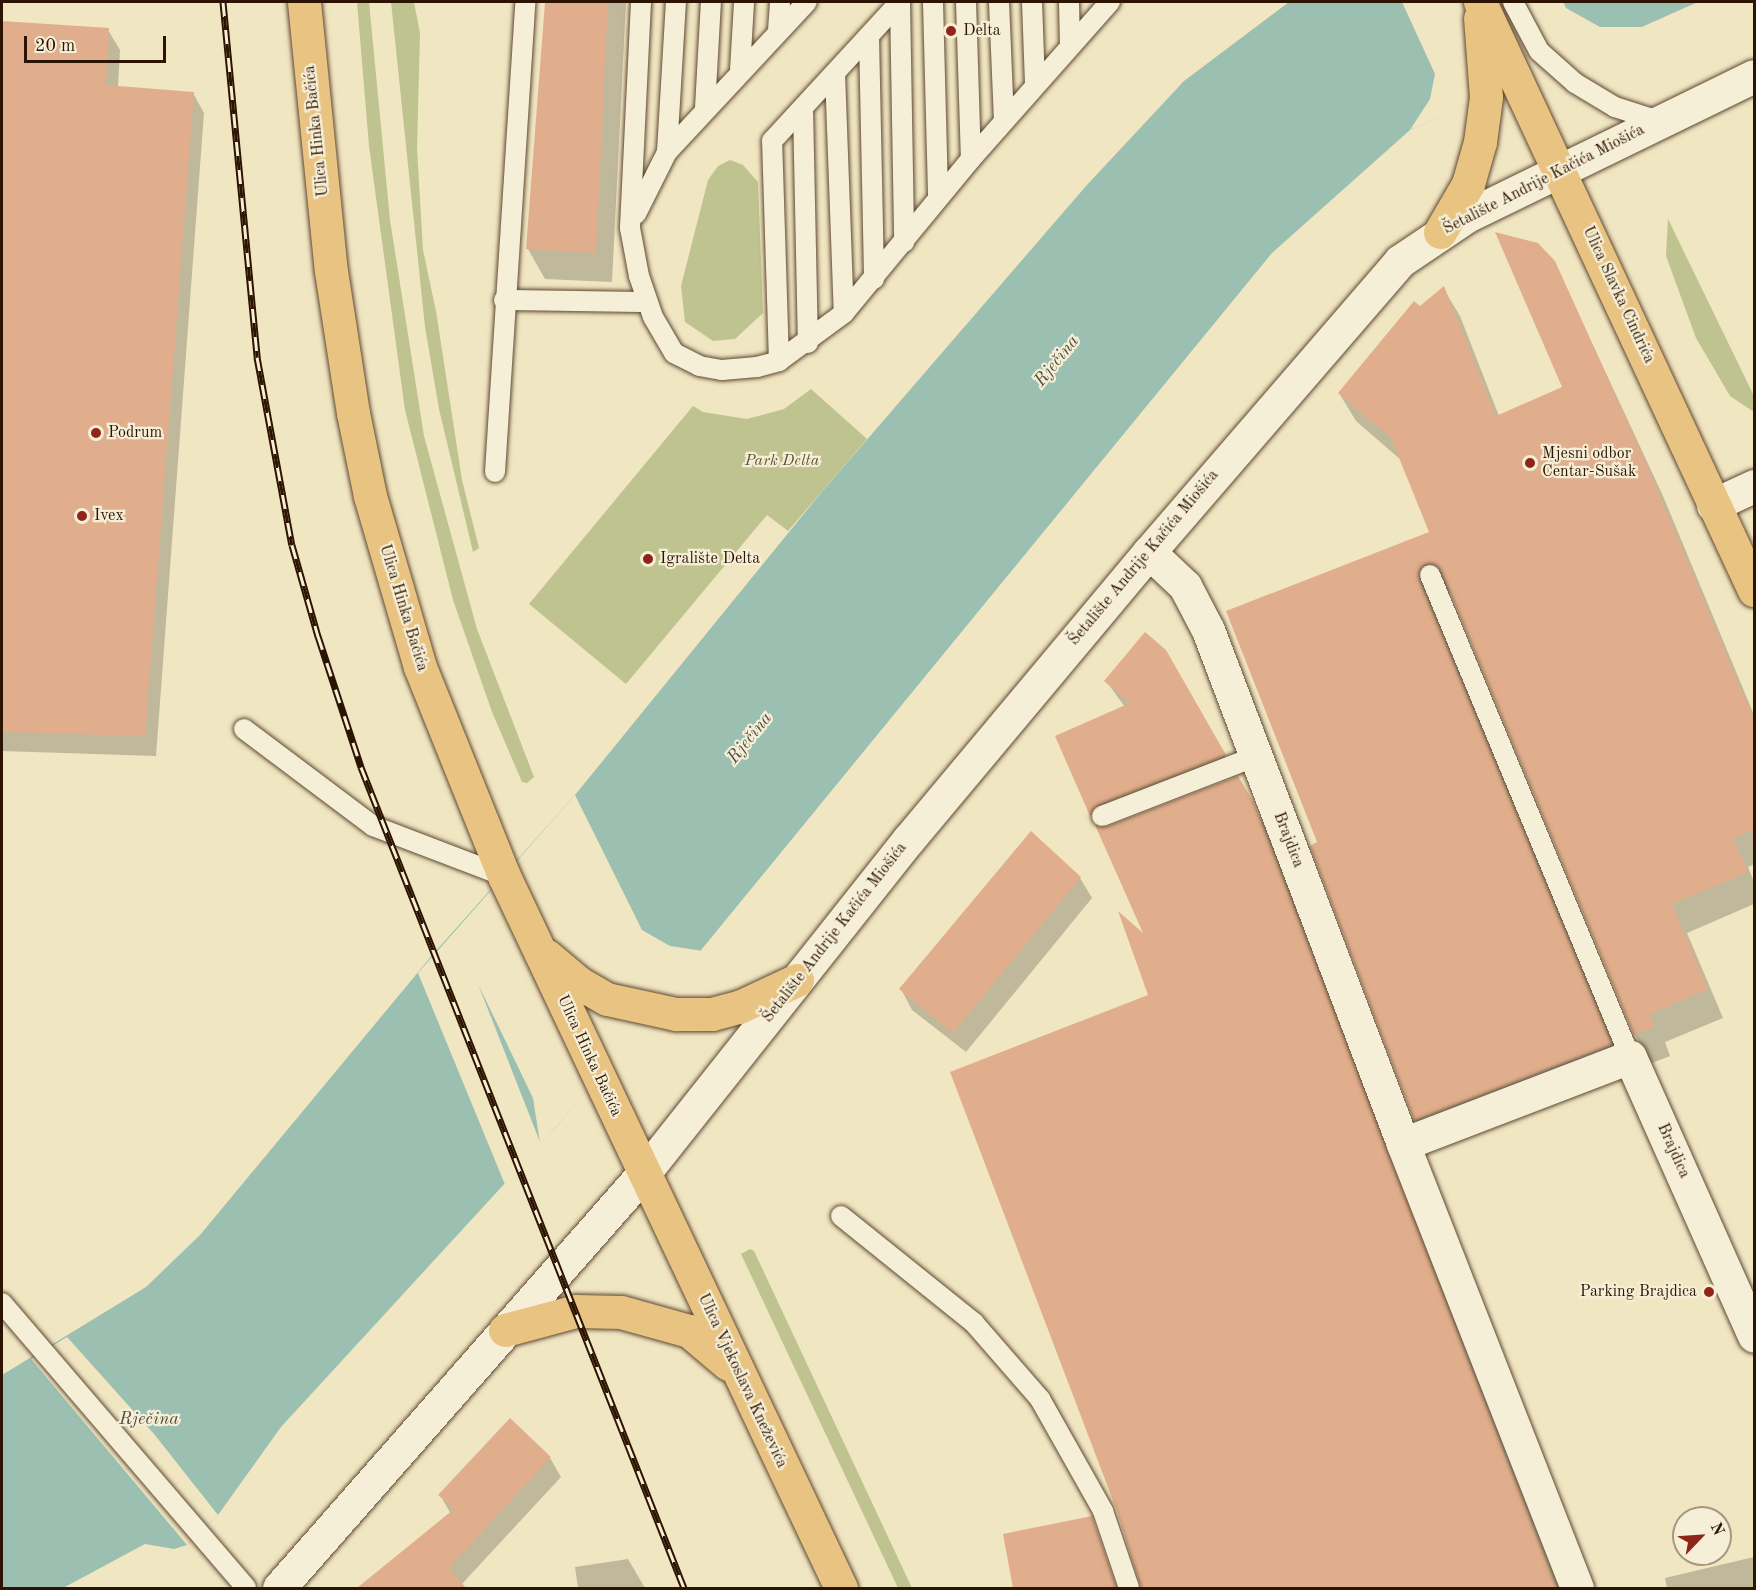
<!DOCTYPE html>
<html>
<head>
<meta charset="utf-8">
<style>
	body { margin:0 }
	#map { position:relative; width:1756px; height:1590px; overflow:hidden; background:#f1e6c2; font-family:"Old Standard TT",serif }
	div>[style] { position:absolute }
	.green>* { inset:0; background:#bec390 }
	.water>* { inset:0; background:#9bc0b1 }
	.pier>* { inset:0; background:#f1e6c2 }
	.shadow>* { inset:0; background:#0003 }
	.building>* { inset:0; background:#e1ae8d }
	.roads { filter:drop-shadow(0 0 2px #5e4831) drop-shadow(0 0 2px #5e4831) }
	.lane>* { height:20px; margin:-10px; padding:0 10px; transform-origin:10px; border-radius:10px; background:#f6efd7 }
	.street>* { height:33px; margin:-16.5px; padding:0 16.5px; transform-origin:16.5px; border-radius:16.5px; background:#f6efd7 }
	.primary>* { height:33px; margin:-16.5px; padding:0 16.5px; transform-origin:16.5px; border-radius:16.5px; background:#e8c381 }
	.rail>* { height:7px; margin-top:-3.5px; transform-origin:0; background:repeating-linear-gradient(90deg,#f6efd7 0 14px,#2d1301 0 28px); box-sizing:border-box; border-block:2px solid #2d1301 }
	.dots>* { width:16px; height:16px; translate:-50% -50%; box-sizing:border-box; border:3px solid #f6efd7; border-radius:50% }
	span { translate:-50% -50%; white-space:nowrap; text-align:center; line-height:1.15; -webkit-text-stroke:4.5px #f6efd7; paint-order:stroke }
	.poi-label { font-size:16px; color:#2d1301 }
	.left { translate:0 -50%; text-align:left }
	.right { translate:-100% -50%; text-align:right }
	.street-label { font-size:16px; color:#2d1301 }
	.park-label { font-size:16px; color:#605133; font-style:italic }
	.water-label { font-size:18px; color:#54503f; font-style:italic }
	.frame { position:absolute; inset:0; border:3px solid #2d1301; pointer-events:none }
	.north { position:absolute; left:1672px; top:1506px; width:60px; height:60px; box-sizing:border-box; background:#f6efd7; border:2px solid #a69781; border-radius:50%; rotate:65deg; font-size:16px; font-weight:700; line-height:24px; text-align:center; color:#2d1301 }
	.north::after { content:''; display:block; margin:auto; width:21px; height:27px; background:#8f2418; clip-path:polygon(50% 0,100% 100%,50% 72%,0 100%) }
	.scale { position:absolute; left:24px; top:36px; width:142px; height:27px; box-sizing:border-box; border:3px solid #2d1301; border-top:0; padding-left:8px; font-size:18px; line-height:21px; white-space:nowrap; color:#2d1301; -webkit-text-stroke:4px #f6efd7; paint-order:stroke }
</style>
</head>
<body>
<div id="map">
	<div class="green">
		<div style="clip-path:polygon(357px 2px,369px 2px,390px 220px,424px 436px,477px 629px,534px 777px,527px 783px,522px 782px,492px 712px,453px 600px,405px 410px,369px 146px)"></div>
		<div style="clip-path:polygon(391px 2px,414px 2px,420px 33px,417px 149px,423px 250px,436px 311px,462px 480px,479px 548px,473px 552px,439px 409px,425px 327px)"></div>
		<div style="clip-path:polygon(730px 160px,743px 165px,758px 182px,763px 313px,735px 339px,713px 341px,685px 322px,681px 286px,708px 180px,718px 166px)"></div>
		<div style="clip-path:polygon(1668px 219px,1754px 396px,1754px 412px,1730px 396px,1696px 338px,1666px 256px)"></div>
		<div style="clip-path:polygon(811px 389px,867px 439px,788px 531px,767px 515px,626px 684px,529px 604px,693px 406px,703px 412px,747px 419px,784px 409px)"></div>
		<div style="clip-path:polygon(750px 1249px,754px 1251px,912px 1588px,898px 1588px,741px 1254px)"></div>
	</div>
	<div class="water">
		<div style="clip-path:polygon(1289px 2px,1698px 2px,1410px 130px,1272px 253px,552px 1132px,281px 1427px,218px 1515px,187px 1545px,174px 1549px,145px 1544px,63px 1588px,2px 1588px,2px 1375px,146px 1287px,200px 1235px,434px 953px,575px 795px,820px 494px,1086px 186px,1184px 81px)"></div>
	</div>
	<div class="pier">
		<div style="clip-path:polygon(1402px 2px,1563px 2px,1566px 8px,1600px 27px,1644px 27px,1410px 130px,1430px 99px,1435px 74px)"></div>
		<div style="clip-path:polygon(evenodd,575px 795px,642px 930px,670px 946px,703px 951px,506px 1187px,418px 973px,575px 795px,478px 984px,533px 1098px,540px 1143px,540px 1142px,478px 984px)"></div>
		<div style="clip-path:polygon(67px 1337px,154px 1434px,218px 1515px,187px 1545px,31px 1359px)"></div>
	</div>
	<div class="shadow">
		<div style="clip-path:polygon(546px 2px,626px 2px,612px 282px,545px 279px,528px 249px)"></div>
		<div style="clip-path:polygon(2px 23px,108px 30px,120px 50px,118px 87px,193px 93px,204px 113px,156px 756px,2px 751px)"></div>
		<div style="clip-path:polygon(1554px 261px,1663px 496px,1754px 715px,1754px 864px,1748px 867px,1754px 882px,1754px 904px,1687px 933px,1723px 1018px,1665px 1042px,1670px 1056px,1652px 1063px,1635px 1035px,1452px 593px,1443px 592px,1627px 1073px,1432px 1148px,1415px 1119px,1319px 843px,1430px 533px,1401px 460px,1356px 421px,1339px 393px,1443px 288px,1460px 316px,1499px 416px,1564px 388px)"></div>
		<div style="clip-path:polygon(1165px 651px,1235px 774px,1108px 823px,1103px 830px,1238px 778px,1270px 835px,1560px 1588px,1148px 1588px,952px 1073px,1150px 995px,1147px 939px,1057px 737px,1125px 707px,1106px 681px)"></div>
		<div style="clip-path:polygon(1080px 878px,1092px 898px,966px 1052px,912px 1010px,901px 989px)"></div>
		<div style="clip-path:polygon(510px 1421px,550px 1458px,561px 1477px,461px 1585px,464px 1588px,389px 1588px,379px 1572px,451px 1514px,440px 1495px)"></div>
		<div style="clip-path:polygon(1005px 1535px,1101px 1549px,1109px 1588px,1014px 1588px)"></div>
		<div style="clip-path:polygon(1754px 1557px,1754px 1588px,1667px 1588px,1665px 1578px)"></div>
		<div style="clip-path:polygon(628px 1559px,645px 1588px,578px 1588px,575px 1567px)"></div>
	</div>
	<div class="building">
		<div style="clip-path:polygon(545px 2px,608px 2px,596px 253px,526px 249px)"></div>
		<div style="clip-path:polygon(2px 21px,109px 28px,106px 85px,194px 92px,145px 736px,2px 732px)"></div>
		<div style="clip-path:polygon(1495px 232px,1538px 243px,1555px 261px,1647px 465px,1755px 722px,1755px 829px,1733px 838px,1748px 872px,1672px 904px,1708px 989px,1650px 1014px,1654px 1027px,1634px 1035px,1441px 570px,1432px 563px,1421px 567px,1419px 580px,1612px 1044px,1414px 1120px,1310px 846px,1317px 842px,1226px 611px,1429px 532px,1391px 438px,1338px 393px,1414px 301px,1420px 306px,1444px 286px,1496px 416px,1562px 387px)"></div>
		<div style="clip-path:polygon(1145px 632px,1166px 650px,1226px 755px,1098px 805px,1090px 816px,1055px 736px,1130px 703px,1104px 681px)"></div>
		<div style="clip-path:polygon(1238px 776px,1254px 803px,1556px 1588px,1141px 1588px,1117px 1511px,950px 1072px,1148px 995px,1118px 911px,1143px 933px,1095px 825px,1106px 827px)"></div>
		<div style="clip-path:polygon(1031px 831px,1081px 877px,953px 1033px,899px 989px)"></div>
		<div style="clip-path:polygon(510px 1418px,551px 1457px,449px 1568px,466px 1588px,357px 1588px,454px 1509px,438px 1495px)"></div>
		<div style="clip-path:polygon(1092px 1516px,1117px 1588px,1013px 1588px,1003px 1534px)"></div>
	</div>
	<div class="roads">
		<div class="lane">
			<div style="left:641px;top:2px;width:226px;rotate:92.8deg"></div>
			<div style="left:630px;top:228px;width:49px;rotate:79.4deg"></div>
			<div style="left:639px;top:276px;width:43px;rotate:71.1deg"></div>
			<div style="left:653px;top:317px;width:42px;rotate:59.7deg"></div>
			<div style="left:674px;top:353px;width:28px;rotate:27deg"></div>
			<div style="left:699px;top:366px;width:23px;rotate:10deg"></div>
			<div style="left:722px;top:370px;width:35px;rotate:-5deg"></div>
			<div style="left:757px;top:367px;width:23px;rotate:-15deg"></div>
			<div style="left:779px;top:361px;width:81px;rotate:-36.4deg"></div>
			<div style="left:844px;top:313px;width:200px;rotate:-50.5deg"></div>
			<div style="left:971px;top:159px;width:210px;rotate:-48.5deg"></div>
			<div style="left:900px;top:2px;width:240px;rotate:89deg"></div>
			<div style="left:933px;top:2px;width:196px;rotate:88.5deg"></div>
			<div style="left:966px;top:2px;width:157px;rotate:88.2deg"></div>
			<div style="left:999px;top:2px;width:119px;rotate:87.6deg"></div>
			<div style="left:1032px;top:2px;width:83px;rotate:87.9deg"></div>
			<div style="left:1069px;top:2px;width:44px;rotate:88.7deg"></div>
			<div style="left:1513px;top:2px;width:55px;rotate:62deg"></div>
			<div style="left:1539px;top:51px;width:48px;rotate:41.6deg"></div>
			<div style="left:1575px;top:83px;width:47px;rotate:31deg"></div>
			<div style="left:1615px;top:107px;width:36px;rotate:18deg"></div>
			<div style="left:1649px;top:118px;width:15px"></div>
			<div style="left:778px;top:31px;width:29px;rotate:-86deg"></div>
			<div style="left:869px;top:36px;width:243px;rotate:88.8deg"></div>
			<div style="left:740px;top:70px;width:68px;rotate:-86.6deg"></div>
			<div style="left:835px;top:73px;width:240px;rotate:87.9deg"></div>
			<div style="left:705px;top:108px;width:106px;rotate:-86.8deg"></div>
			<div style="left:803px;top:108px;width:235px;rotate:88.8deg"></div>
			<div style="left:667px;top:152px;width:150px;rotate:-86.6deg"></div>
			<div style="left:636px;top:214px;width:69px;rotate:-63.4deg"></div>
			<div style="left:667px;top:152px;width:205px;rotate:-47deg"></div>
			<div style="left:504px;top:300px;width:143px;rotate:0.8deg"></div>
			<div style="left:779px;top:361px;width:220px;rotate:-91.8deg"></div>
			<div style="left:772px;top:141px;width:189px;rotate:-47.4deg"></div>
			<div style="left:495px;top:472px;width:471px;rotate:-86.3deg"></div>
			<div style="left:1430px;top:575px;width:522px;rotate:67.46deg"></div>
			<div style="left:244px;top:729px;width:161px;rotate:36.9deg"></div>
			<div style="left:373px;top:826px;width:140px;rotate:20.9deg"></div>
			<div style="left:1102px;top:816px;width:166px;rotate:-21.2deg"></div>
			<div style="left:841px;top:1216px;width:171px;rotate:38.8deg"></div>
			<div style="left:974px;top:1323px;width:101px;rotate:49deg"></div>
			<div style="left:1040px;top:1399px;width:129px;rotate:60.6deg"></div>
			<div style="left:1103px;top:1511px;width:81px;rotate:71.3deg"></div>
			<div style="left:2px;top:1303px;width:375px;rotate:49.4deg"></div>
		</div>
		<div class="street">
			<div style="left:1713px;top:505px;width:45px;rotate:-24.9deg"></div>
			<div style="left:1149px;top:552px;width:50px;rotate:43.4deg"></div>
			<div style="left:1185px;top:586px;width:50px;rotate:62.4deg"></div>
			<div style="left:1208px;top:630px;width:550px;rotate:69.22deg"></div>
			<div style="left:1403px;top:1144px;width:477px;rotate:68.6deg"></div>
			<div style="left:1403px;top:1144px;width:243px;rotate:-21deg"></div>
			<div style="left:1630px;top:1057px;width:305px;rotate:66deg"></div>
			<div style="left:279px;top:1588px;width:553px;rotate:-48.67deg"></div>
			<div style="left:644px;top:1173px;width:426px;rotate:-51.6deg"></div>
			<div style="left:909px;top:839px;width:374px;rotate:-50.1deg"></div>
			<div style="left:1149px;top:552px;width:384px;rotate:-49.2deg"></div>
			<div style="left:1400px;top:261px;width:81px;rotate:-33.9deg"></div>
			<div style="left:1467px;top:216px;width:319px;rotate:-26deg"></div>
		</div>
		<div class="primary">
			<div style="left:304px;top:2px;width:270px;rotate:84.3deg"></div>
			<div style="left:331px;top:271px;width:144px;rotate:81.2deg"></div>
			<div style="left:353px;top:413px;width:85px;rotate:78.4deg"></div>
			<div style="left:370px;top:496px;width:178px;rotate:73.7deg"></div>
			<div style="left:420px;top:667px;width:225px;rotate:68.1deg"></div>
			<div style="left:504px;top:876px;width:788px;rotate:64.67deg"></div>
			<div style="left:1480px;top:2px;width:649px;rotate:65.02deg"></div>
			<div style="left:1440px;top:232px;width:56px;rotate:-59.7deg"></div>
			<div style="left:1468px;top:184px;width:44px;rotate:-74.1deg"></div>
			<div style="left:1480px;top:142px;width:45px;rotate:-82.4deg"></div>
			<div style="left:1486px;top:97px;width:79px;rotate:-94.3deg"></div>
			<div style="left:547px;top:956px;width:42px;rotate:40.2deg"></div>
			<div style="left:579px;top:983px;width:32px;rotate:30deg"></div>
			<div style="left:607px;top:999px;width:71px;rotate:12.3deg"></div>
			<div style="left:676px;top:1014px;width:36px"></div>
			<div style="left:712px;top:1014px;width:28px;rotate:-15deg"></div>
			<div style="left:739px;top:1007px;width:64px;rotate:-25deg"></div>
			<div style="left:505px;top:1330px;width:73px;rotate:-15deg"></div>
			<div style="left:576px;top:1311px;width:45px;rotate:1.3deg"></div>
			<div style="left:621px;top:1312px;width:71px;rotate:15.6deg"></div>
			<div style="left:689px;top:1331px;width:51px;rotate:40.2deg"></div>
		</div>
	</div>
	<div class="rail">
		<div style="left:223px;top:2px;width:357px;rotate:84.5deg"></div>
		<div style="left:257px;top:357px;width:191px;rotate:79.5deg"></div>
		<div style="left:292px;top:545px;width:95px;rotate:74.1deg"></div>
		<div style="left:318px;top:636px;width:138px;rotate:71.8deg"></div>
		<div style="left:361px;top:767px;width:882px;rotate:68.52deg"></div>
	</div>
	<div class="dots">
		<div style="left:951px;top:31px;background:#8f2418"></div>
		<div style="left:96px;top:433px;background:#8f2418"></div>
		<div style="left:1530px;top:463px;background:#8f2418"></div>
		<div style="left:82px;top:516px;background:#8f2418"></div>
		<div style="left:648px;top:559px;background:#8f2418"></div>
		<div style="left:1709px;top:1292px;background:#8f2418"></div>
	</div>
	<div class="poi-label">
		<span class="left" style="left:963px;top:31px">Delta</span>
		<span class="left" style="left:108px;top:433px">Podrum</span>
		<span class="left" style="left:1542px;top:463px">Mjesni odbor<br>Centar-Sušak</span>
		<span class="left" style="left:94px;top:516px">Ivex</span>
		<span class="left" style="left:660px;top:559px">Igralište Delta</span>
		<span class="right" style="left:1697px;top:1292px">Parking Brajdica</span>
	</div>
	<div class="street-label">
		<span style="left:317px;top:131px;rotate:-96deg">Ulica Hinka Bačića</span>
		<span style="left:1544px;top:180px;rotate:-27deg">Šetalište Andrije Kačića Miošića</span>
		<span style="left:1618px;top:295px;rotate:65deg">Ulica Slavka Cindrića</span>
		<span style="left:1144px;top:558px;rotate:-50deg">Šetalište Andrije Kačića Miošića</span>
		<span style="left:403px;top:608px;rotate:73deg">Ulica Hinka Bačića</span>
		<span style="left:1288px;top:840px;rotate:69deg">Brajdica</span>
		<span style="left:835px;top:933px;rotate:-52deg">Šetalište Andrije Kačića Miošića</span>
		<span style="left:589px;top:1056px;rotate:65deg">Ulica Hinka Bačića</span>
		<span style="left:1673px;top:1151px;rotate:66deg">Brajdica</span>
		<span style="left:742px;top:1381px;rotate:65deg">Ulica Vjekoslava Kneževića</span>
	</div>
	<div class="park-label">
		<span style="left:782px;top:461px">Park Delta</span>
	</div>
	<div class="water-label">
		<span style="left:1057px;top:361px;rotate:-51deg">Rječina</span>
		<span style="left:750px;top:738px;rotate:-51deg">Rječina</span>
		<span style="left:149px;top:1419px">Rječina</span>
	</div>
	<div class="frame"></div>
	<div class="north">N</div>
	<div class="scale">20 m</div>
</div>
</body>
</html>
